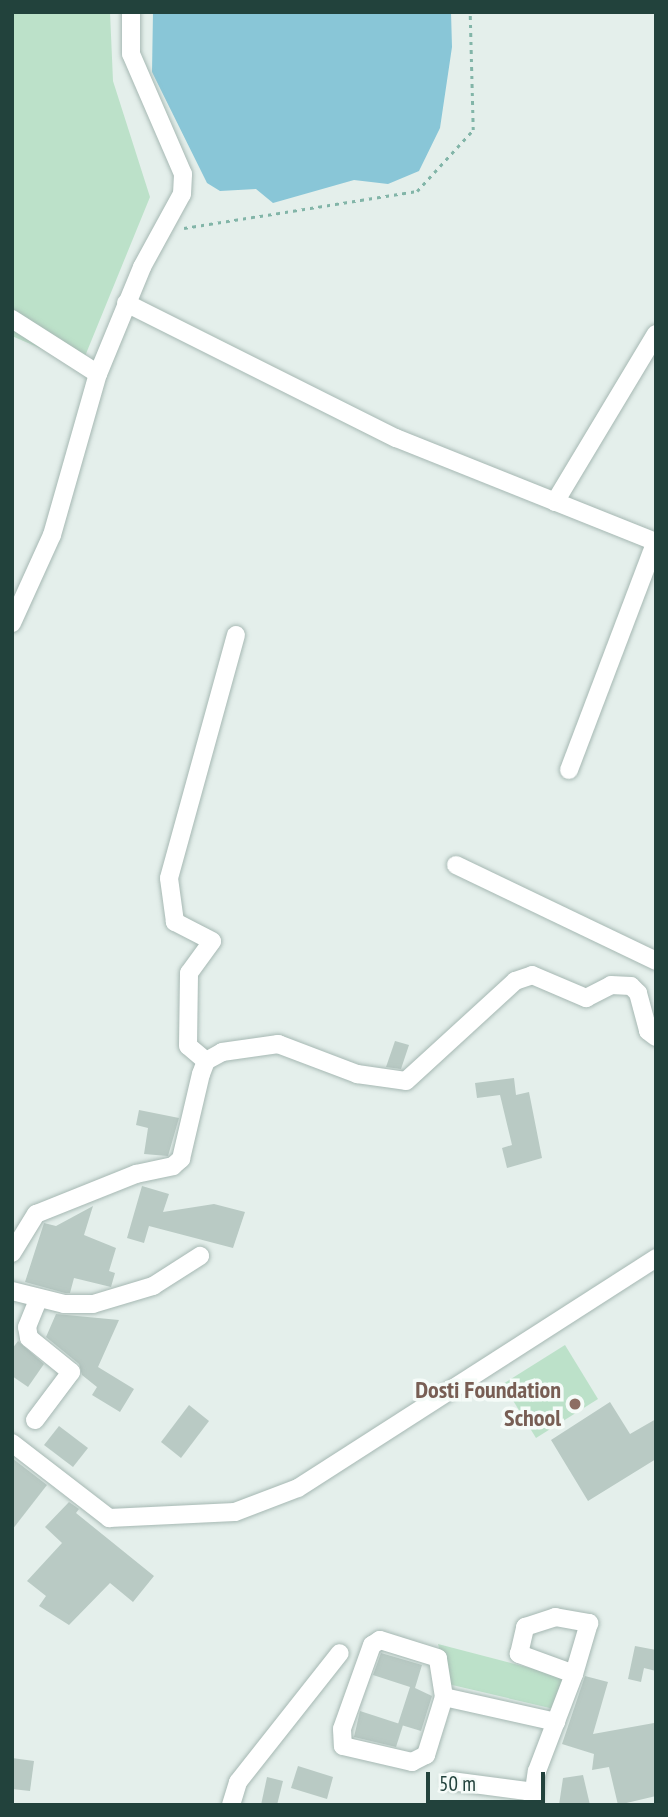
<!DOCTYPE html>
<html>
<head>
<meta charset="utf-8">
<style>
	body { margin:0 }
	#map { position:relative; width:668px; height:1817px; overflow:hidden; background:#e4efeb; font-family:"PT Sans Narrow",sans-serif }
	div>[style] { position:absolute }
	.green>* { inset:0; background:#bce1c9 }
	.water>* { inset:0; background:#89c6d7 }
	.building>* { inset:0; background:#b9cac4 }
	.path>* { height:2.5px; margin-top:-1.25px; transform-origin:0; background:repeating-linear-gradient(90deg,#82b5a8 0 3.5px,transparent 0 8.5px) }
	.roads { filter:drop-shadow(0 0 2px #a6b8b3) drop-shadow(0 0 2px #a6b8b3) }
	.minor>* { height:18px; margin:-9px; padding:0 9px; transform-origin:9px; border-radius:9px; background:#fff }
	.dots>* { width:19px; height:19px; translate:-50% -50%; box-sizing:border-box; border:4px solid #f5fbf8; border-radius:50% }
	span { translate:-50% -50%; white-space:nowrap; text-align:center; line-height:1.15; -webkit-text-stroke:7px #f5fbf8; paint-order:stroke }
	.education-label { font-size:24px; color:#785e54; font-weight:700 }
	.right { translate:-100% -50%; text-align:right }
	.frame { position:absolute; inset:0; border:14px solid #22423c; pointer-events:none }
	.scale { position:absolute; left:426px; top:1772px; width:119px; height:32px; box-sizing:border-box; border:4px solid #22423c; border-top:0; padding-left:9px; font-size:21px; line-height:24px; white-space:nowrap; color:#22423c; -webkit-text-stroke:5px #f5fbf8; paint-order:stroke }
</style>
</head>
<body>
<div id="map">
	<div class="green">
		<div style="clip-path:polygon(12px 12px,110px 12px,113px 81px,150px 197px,81px 366px,12px 336px)"></div>
		<div style="clip-path:polygon(565px 1345px,598px 1399px,536px 1438px,503px 1384px)"></div>
		<div style="clip-path:polygon(438px 1644px,564px 1677px,554px 1709px,448px 1684px)"></div>
	</div>
	<div class="water">
		<div style="clip-path:polygon(153px 12px,451px 12px,452px 47px,440px 128px,419px 171px,388px 184px,354px 180px,273px 203px,256px 189px,220px 191px,207px 183px,152px 72px)"></div>
	</div>
	<div class="building">
		<div style="clip-path:polygon(395px 1041px,409px 1045px,401px 1069px,386px 1067px)"></div>
		<div style="clip-path:polygon(514px 1078px,516px 1095px,529px 1092px,542px 1158px,507px 1168px,502px 1148px,512px 1145px,500px 1095px,477px 1098px,475px 1083px)"></div>
		<div style="clip-path:polygon(139px 1110px,179px 1118px,168px 1156px,144px 1154px,148px 1128px,136px 1125px)"></div>
		<div style="clip-path:polygon(142px 1186px,169px 1194px,163px 1212px,214px 1204px,245px 1212px,233px 1248px,149px 1226px,144px 1243px,127px 1238px)"></div>
		<div style="clip-path:polygon(93px 1206px,84px 1235px,116px 1248px,109px 1271px,115px 1273px,111px 1287px,74px 1278px,70px 1293px,65px 1293px,25px 1282px,44px 1223px,56px 1226px)"></div>
		<div style="clip-path:polygon(56px 1314px,119px 1320px,98px 1367px,134px 1389px,120px 1412px,92px 1395px,97px 1387px,82px 1375px,79px 1364px,46px 1337px)"></div>
		<div style="clip-path:polygon(18px 1341px,44px 1364px,28px 1387px,12px 1376px,12px 1349px)"></div>
		<div style="clip-path:polygon(610px 1402px,630px 1434px,656px 1419px,656px 1459px,588px 1501px,551px 1440px)"></div>
		<div style="clip-path:polygon(189px 1405px,209px 1421px,181px 1458px,161px 1442px)"></div>
		<div style="clip-path:polygon(59px 1426px,88px 1448px,73px 1467px,44px 1445px)"></div>
		<div style="clip-path:polygon(12px 1458px,47px 1485px,12px 1530px)"></div>
		<div style="clip-path:polygon(69px 1502px,79px 1509px,76px 1513px,154px 1576px,133px 1602px,110px 1583px,69px 1625px,39px 1606px,46px 1596px,27px 1581px,62px 1543px,45px 1527px)"></div>
		<div style="clip-path:polygon(635px 1646px,656px 1650px,656px 1671px,644px 1668px,641px 1682px,628px 1679px)"></div>
		<div style="clip-path:polygon(381px 1653px,422px 1665px,415px 1688px,432px 1696px,421px 1731px,398px 1724px,410px 1687px,373px 1675px)"></div>
		<div style="clip-path:polygon(585px 1676px,608px 1682px,593px 1734px,654px 1723px,656px 1796px,618px 1805px,609px 1767px,592px 1770px,594px 1754px,562px 1744px)"></div>
		<div style="clip-path:polygon(360px 1711px,403px 1725px,396px 1747px,354px 1737px)"></div>
		<div style="clip-path:polygon(12px 1758px,34px 1761px,30px 1791px,12px 1789px)"></div>
		<div style="clip-path:polygon(298px 1766px,333px 1777px,327px 1799px,291px 1788px)"></div>
		<div style="clip-path:polygon(583px 1775px,590px 1805px,559px 1805px,563px 1778px)"></div>
		<div style="clip-path:polygon(267px 1777px,283px 1781px,277px 1805px,261px 1805px)"></div>
	</div>
	<div class="path">
		<div style="left:184px;top:228px;width:236px;rotate:-9deg"></div>
		<div style="left:417px;top:191px;width:83px;rotate:-47.4deg"></div>
		<div style="left:473px;top:130px;width:118px;rotate:-91.5deg"></div>
	</div>
	<div class="roads">
		<div class="minor">
			<div style="left:126px;top:303px;width:302px;rotate:26.6deg"></div>
			<div style="left:396px;top:438px;width:280px;rotate:21.8deg"></div>
			<div style="left:12px;top:319px;width:102px;rotate:32.6deg"></div>
			<div style="left:555px;top:502px;width:196px;rotate:-59deg"></div>
			<div style="left:12px;top:623px;width:97px;rotate:-65.6deg"></div>
			<div style="left:52px;top:535px;width:167px;rotate:-74.1deg"></div>
			<div style="left:98px;top:374px;width:116px;rotate:-67.6deg"></div>
			<div style="left:142px;top:267px;width:83px;rotate:-61.3deg"></div>
			<div style="left:182px;top:194px;width:20px;rotate:-87deg"></div>
			<div style="left:183px;top:174px;width:131px;rotate:-113.4deg"></div>
			<div style="left:131px;top:54px;width:42px;rotate:-90deg"></div>
			<div style="left:569px;top:770px;width:245px;rotate:-69.2deg"></div>
			<div style="left:456px;top:865px;width:222px;rotate:25.6deg"></div>
			<div style="left:206px;top:1061px;width:23px;rotate:-140deg"></div>
			<div style="left:188px;top:1046px;width:73px;rotate:-89.2deg"></div>
			<div style="left:189px;top:973px;width:39px;rotate:-54deg"></div>
			<div style="left:212px;top:941px;width:42px;rotate:-152.8deg"></div>
			<div style="left:175px;top:922px;width:44px;rotate:-97.8deg"></div>
			<div style="left:169px;top:878px;width:252px;rotate:-74.6deg"></div>
			<div style="left:12px;top:1253px;width:46px;rotate:-58.4deg"></div>
			<div style="left:36px;top:1214px;width:108px;rotate:-21.8deg"></div>
			<div style="left:136px;top:1174px;width:38px;rotate:-12deg"></div>
			<div style="left:173px;top:1166px;width:11px;rotate:-41deg"></div>
			<div style="left:181px;top:1159px;width:87px;rotate:-76.8deg"></div>
			<div style="left:201px;top:1074px;width:14px;rotate:-69deg"></div>
			<div style="left:206px;top:1061px;width:18px;rotate:-29deg"></div>
			<div style="left:222px;top:1052px;width:57px;rotate:-8.1deg"></div>
			<div style="left:278px;top:1044px;width:85px;rotate:20.8deg"></div>
			<div style="left:357px;top:1074px;width:49px;rotate:8.1deg"></div>
			<div style="left:406px;top:1081px;width:148px;rotate:-42.5deg"></div>
			<div style="left:515px;top:981px;width:18px;rotate:-19deg"></div>
			<div style="left:532px;top:975px;width:59px;rotate:23.1deg"></div>
			<div style="left:586px;top:998px;width:28px;rotate:-27deg"></div>
			<div style="left:611px;top:985px;width:20px;rotate:3deg"></div>
			<div style="left:631px;top:986px;width:10px;rotate:45deg"></div>
			<div style="left:638px;top:993px;width:39px;rotate:75deg"></div>
			<div style="left:648px;top:1031px;width:10px;rotate:37deg"></div>
			<div style="left:12px;top:1291px;width:54px;rotate:14deg"></div>
			<div style="left:64px;top:1304px;width:29px"></div>
			<div style="left:93px;top:1304px;width:63px;rotate:-16.7deg"></div>
			<div style="left:153px;top:1286px;width:56px;rotate:-32.6deg"></div>
			<div style="left:35px;top:1420px;width:60px;rotate:-53.1deg"></div>
			<div style="left:71px;top:1372px;width:54px;rotate:-141deg"></div>
			<div style="left:29px;top:1338px;width:11px;rotate:-100deg"></div>
			<div style="left:27px;top:1327px;width:31px;rotate:-68deg"></div>
			<div style="left:12px;top:1443px;width:123px;rotate:37.7deg"></div>
			<div style="left:109px;top:1518px;width:126px;rotate:-2.7deg"></div>
			<div style="left:235px;top:1512px;width:67px;rotate:-20.9deg"></div>
			<div style="left:298px;top:1488px;width:426px;rotate:-32.7deg"></div>
			<div style="left:444px;top:1697px;width:39px;rotate:-99deg"></div>
			<div style="left:438px;top:1658px;width:61px;rotate:-162.8deg"></div>
			<div style="left:380px;top:1640px;width:9px;rotate:148deg"></div>
			<div style="left:372px;top:1645px;width:89px;rotate:109.7deg"></div>
			<div style="left:342px;top:1729px;width:17px;rotate:87deg"></div>
			<div style="left:343px;top:1746px;width:71px;rotate:13.1deg"></div>
			<div style="left:412px;top:1762px;width:16px;rotate:-27deg"></div>
			<div style="left:426px;top:1755px;width:61px;rotate:-72.8deg"></div>
			<div style="left:444px;top:1697px;width:115px;rotate:12.6deg"></div>
			<div style="left:451px;top:1781px;width:84px;rotate:7.5deg"></div>
			<div style="left:231px;top:1805px;width:24px;rotate:-73deg"></div>
			<div style="left:238px;top:1782px;width:164px;rotate:-51.7deg"></div>
			<div style="left:532px;top:1805px;width:34px;rotate:-82deg"></div>
			<div style="left:537px;top:1771px;width:104px;rotate:-69.1deg"></div>
			<div style="left:574px;top:1674px;width:59px;rotate:-160deg"></div>
			<div style="left:519px;top:1654px;width:28px;rotate:-77deg"></div>
			<div style="left:525px;top:1627px;width:32px;rotate:-18deg"></div>
			<div style="left:555px;top:1617px;width:35px;rotate:10deg"></div>
			<div style="left:589px;top:1623px;width:53px;rotate:106.4deg"></div>
		</div>
	</div>
	<div class="dots">
		<div style="left:575px;top:1404px;background:#8d6e63"></div>
	</div>
	<div class="education-label">
		<span class="right" style="left:561px;top:1404px">Dosti Foundation<br>School</span>
	</div>
	<div class="frame"></div>
	<div class="scale">50 m</div>
</div>
</body>
</html>
